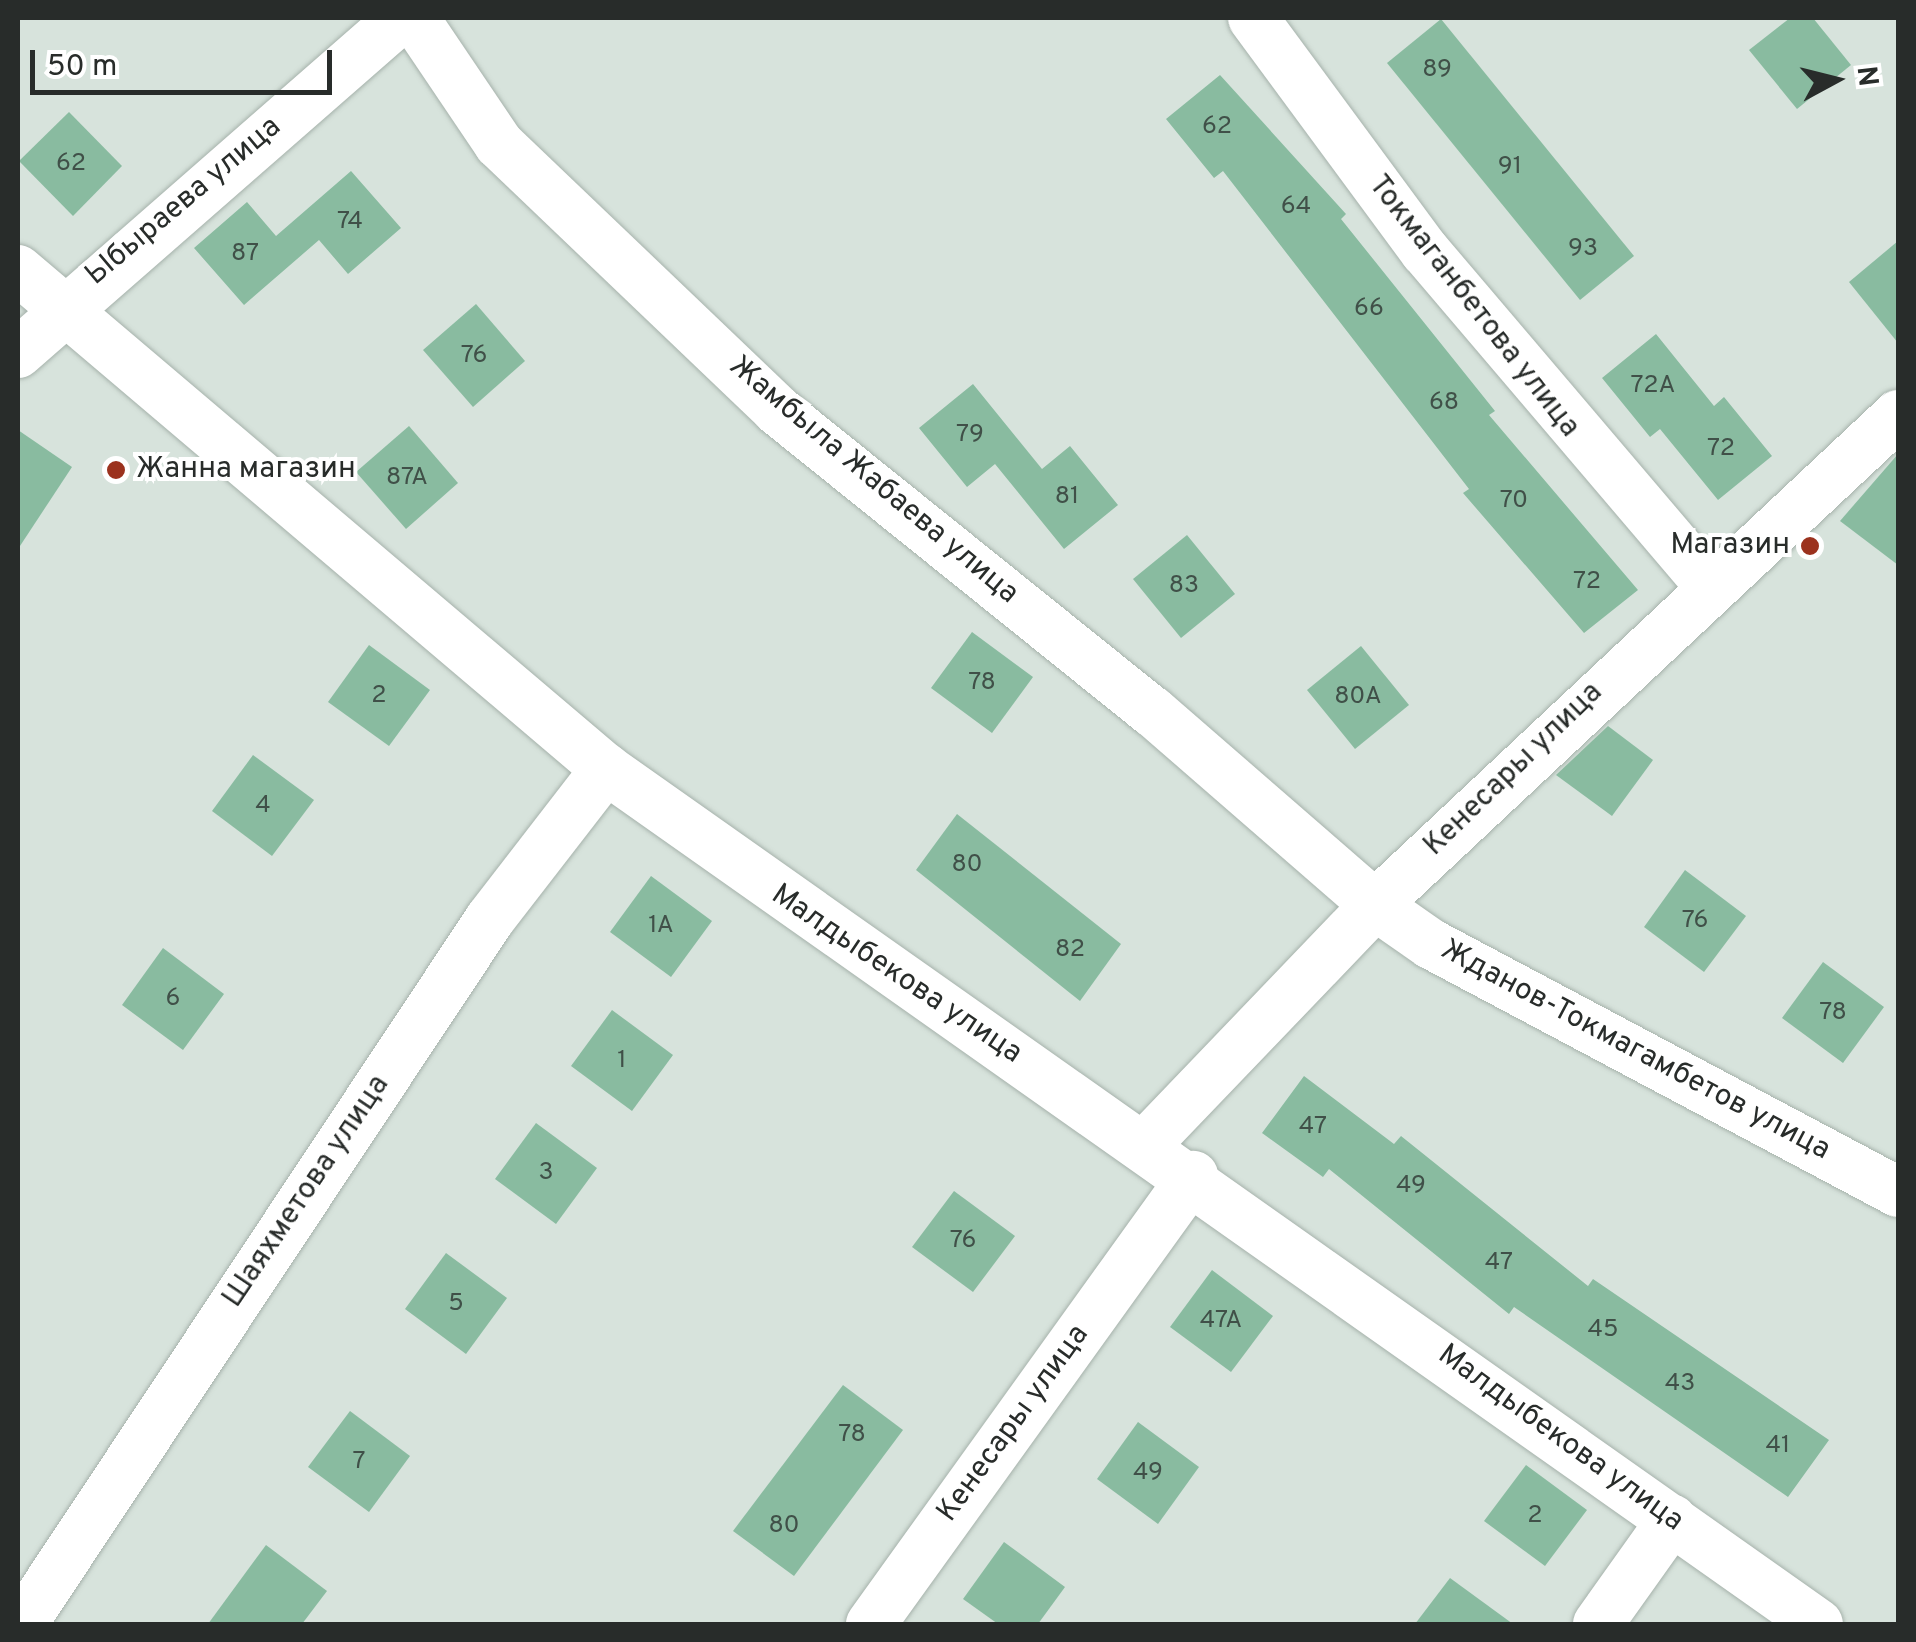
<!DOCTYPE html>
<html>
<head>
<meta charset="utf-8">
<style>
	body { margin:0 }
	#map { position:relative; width:1916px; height:1642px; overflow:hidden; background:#d7e3dc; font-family:Overpass,sans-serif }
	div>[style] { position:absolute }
	.building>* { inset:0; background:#89bba0 }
	.roads { filter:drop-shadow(0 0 2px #a6b2ab) drop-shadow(0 0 2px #a6b2ab) }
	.minor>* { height:50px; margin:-25px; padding:0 25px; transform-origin:25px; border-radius:25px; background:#fff }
	.dots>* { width:28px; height:28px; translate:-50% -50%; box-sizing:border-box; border:5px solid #fff; border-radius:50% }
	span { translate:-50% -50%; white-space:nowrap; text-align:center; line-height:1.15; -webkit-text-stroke:8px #fff; paint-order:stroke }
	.number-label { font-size:25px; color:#405048 }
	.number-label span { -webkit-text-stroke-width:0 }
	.street-label { font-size:30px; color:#282c2a }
	.poi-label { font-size:30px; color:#282c2a }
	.left { translate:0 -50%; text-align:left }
	.right { translate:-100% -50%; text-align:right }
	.frame { position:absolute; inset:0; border:20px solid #282c2a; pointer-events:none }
	.north { position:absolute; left:1786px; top:30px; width:100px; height:100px; -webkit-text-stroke:8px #fff; paint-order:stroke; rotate:83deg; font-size:28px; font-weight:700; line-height:40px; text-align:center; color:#282c2a }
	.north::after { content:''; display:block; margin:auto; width:35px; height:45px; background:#282c2a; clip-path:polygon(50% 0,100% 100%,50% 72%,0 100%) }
	.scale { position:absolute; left:30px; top:50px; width:302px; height:45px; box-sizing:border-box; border:5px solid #282c2a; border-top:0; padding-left:12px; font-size:30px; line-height:35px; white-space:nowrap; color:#282c2a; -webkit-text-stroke:8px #fff; paint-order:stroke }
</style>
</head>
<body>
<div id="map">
	<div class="building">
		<div style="clip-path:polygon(1790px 18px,1813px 18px,1851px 65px,1797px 109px,1749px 50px)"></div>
		<div style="clip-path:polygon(1441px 19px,1634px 256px,1580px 300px,1387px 63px)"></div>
		<div style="clip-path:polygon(1220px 75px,1346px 214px,1341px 219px,1495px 411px,1489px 415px,1638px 590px,1584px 633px,1463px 493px,1469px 489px,1223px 171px,1214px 178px,1166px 119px)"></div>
		<div style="clip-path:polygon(69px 112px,122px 166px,73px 216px,19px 161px)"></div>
		<div style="clip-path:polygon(351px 171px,401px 228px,348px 274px,319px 240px,244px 305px,194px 248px,247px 202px,276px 236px)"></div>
		<div style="clip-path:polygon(1898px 241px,1898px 343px,1849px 282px)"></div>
		<div style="clip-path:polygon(476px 304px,525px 361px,473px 407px,423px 350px)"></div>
		<div style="clip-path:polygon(1656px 334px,1714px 406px,1724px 397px,1772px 456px,1718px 500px,1660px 429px,1650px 437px,1602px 378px)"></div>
		<div style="clip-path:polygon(973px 384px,1042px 469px,1070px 446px,1118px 505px,1064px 549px,995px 464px,967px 487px,919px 428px)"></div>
		<div style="clip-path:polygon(409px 426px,458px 483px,406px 529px,356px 472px)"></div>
		<div style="clip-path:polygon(18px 430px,72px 467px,18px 549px)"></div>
		<div style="clip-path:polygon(1898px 454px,1898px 565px,1840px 521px)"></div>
		<div style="clip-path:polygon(1187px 535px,1235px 594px,1181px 638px,1133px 579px)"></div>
		<div style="clip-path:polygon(972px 632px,1033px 677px,992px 733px,931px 688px)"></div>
		<div style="clip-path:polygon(369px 645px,430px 690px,389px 746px,328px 702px)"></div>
		<div style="clip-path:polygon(1361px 646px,1409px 705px,1355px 749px,1307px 690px)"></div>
		<div style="clip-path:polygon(1608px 726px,1653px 760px,1612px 816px,1556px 775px)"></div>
		<div style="clip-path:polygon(253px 755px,314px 800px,272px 856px,212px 811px)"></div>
		<div style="clip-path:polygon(957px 814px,1121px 944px,1080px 1001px,916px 870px)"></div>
		<div style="clip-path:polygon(1685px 870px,1746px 916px,1704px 972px,1644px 927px)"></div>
		<div style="clip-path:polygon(651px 876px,712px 921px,671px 977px,610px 932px)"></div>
		<div style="clip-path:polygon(163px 948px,224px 994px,183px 1050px,122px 1005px)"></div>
		<div style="clip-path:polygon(1823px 962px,1884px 1007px,1843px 1063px,1782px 1018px)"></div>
		<div style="clip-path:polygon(612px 1010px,673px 1055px,632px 1111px,571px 1066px)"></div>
		<div style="clip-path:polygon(1304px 1076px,1394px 1144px,1401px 1136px,1588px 1286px,1593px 1279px,1829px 1440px,1788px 1497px,1514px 1307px,1509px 1314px,1329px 1169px,1323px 1177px,1262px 1133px)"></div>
		<div style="clip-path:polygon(536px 1123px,597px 1168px,556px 1224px,495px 1179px)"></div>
		<div style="clip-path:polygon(954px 1191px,1015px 1236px,973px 1292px,912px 1247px)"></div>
		<div style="clip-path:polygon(446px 1253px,507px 1298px,466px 1354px,405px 1309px)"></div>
		<div style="clip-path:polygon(1212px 1270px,1273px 1316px,1231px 1372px,1170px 1327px)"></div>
		<div style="clip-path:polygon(843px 1385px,903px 1430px,794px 1576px,733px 1531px)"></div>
		<div style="clip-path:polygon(350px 1411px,410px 1456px,369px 1512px,308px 1467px)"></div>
		<div style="clip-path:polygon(1138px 1422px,1199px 1467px,1158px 1524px,1097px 1479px)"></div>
		<div style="clip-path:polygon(1526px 1465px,1587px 1510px,1545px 1566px,1484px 1521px)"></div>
		<div style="clip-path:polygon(1004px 1542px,1065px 1587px,1038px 1624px,998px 1624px,963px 1599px)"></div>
		<div style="clip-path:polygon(266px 1545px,327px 1591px,302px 1624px,208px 1624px)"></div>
		<div style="clip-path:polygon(1450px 1578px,1513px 1624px,1415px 1624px)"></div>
	</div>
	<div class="roads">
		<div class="minor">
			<div style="left:414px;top:18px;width:152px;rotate:56deg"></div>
			<div style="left:499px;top:144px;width:385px;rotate:43.7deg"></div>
			<div style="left:777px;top:410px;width:481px;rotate:38.8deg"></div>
			<div style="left:1152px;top:711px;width:296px;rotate:41deg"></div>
			<div style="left:1375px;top:905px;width:68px;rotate:34.9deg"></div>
			<div style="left:1431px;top:944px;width:529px;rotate:27.97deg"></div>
			<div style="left:1253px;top:18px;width:290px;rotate:53.6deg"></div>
			<div style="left:1425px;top:251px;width:437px;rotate:49.6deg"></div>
			<div style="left:18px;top:270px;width:771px;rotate:40.32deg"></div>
			<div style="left:606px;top:769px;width:1483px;rotate:35.2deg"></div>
			<div style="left:18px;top:353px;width:509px;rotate:-41.18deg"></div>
			<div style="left:1147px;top:1143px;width:330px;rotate:-46.2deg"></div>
			<div style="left:1375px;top:905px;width:717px;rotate:-43.13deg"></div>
			<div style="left:22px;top:1624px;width:846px;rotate:-56.42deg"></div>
			<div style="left:490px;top:919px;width:190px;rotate:-52.3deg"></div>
			<div style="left:871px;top:1624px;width:552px;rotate:-54.29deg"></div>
			<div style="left:1598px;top:1624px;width:128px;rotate:-54.6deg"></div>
		</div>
	</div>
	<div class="dots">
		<div style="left:116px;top:470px;background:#9b321e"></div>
		<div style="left:1810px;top:546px;background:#9b321e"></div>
	</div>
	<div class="number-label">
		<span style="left:1437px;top:70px">89</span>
		<span style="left:1217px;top:127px">62</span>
		<span style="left:71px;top:164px">62</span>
		<span style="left:1510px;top:167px">91</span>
		<span style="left:1296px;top:207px">64</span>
		<span style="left:350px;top:222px">74</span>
		<span style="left:1583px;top:249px">93</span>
		<span style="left:245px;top:254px">87</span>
		<span style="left:1369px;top:309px">66</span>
		<span style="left:474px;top:356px">76</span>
		<span style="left:1653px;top:386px">72А</span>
		<span style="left:1444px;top:403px">68</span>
		<span style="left:970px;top:435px">79</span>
		<span style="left:1721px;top:449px">72</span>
		<span style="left:407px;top:478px">87А</span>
		<span style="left:1067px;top:497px">81</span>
		<span style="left:1514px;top:501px">70</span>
		<span style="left:1587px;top:582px">72</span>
		<span style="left:1184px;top:586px">83</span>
		<span style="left:982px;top:683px">78</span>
		<span style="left:379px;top:696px">2</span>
		<span style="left:1358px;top:697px">80А</span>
		<span style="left:263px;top:806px">4</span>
		<span style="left:967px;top:865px">80</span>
		<span style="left:1695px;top:921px">76</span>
		<span style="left:661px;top:926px">1А</span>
		<span style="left:1070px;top:950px">82</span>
		<span style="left:173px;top:999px">6</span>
		<span style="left:1833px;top:1013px">78</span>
		<span style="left:622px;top:1061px">1</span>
		<span style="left:1313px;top:1127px">47</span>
		<span style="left:546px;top:1173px">3</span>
		<span style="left:1411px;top:1186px">49</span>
		<span style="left:963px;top:1241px">76</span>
		<span style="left:1499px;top:1263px">47</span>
		<span style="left:456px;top:1304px">5</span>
		<span style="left:1221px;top:1321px">47А</span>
		<span style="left:1603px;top:1330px">45</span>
		<span style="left:1680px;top:1384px">43</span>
		<span style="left:852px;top:1435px">78</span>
		<span style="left:1778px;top:1446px">41</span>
		<span style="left:359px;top:1462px">7</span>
		<span style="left:1148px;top:1473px">49</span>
		<span style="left:1535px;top:1516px">2</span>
		<span style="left:784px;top:1526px">80</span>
	</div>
	<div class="street-label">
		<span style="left:184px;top:202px;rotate:-40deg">Ыбыраева улица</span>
		<span style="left:1473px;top:307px;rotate:52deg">Токмаганбетова улица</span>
		<span style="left:873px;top:481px;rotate:40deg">Жамбыла Жабаева улица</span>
		<span style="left:1514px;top:770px;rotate:-44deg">Кенесары улица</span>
		<span style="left:896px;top:975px;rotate:34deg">Малдыбекова улица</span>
		<span style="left:1635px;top:1051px;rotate:28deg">Жданов-Токмагамбетов улица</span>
		<span style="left:307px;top:1192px;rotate:-56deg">Шаяхметова улица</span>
		<span style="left:1014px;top:1424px;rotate:-54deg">Кенесары улица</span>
		<span style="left:1560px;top:1439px;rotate:36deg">Малдыбекова улица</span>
	</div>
	<div class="poi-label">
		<span class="left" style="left:136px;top:470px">Жанна магазин</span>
		<span class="right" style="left:1790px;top:546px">Магазин</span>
	</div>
	<div class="frame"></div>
	<div class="north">N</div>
	<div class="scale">50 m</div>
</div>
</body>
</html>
